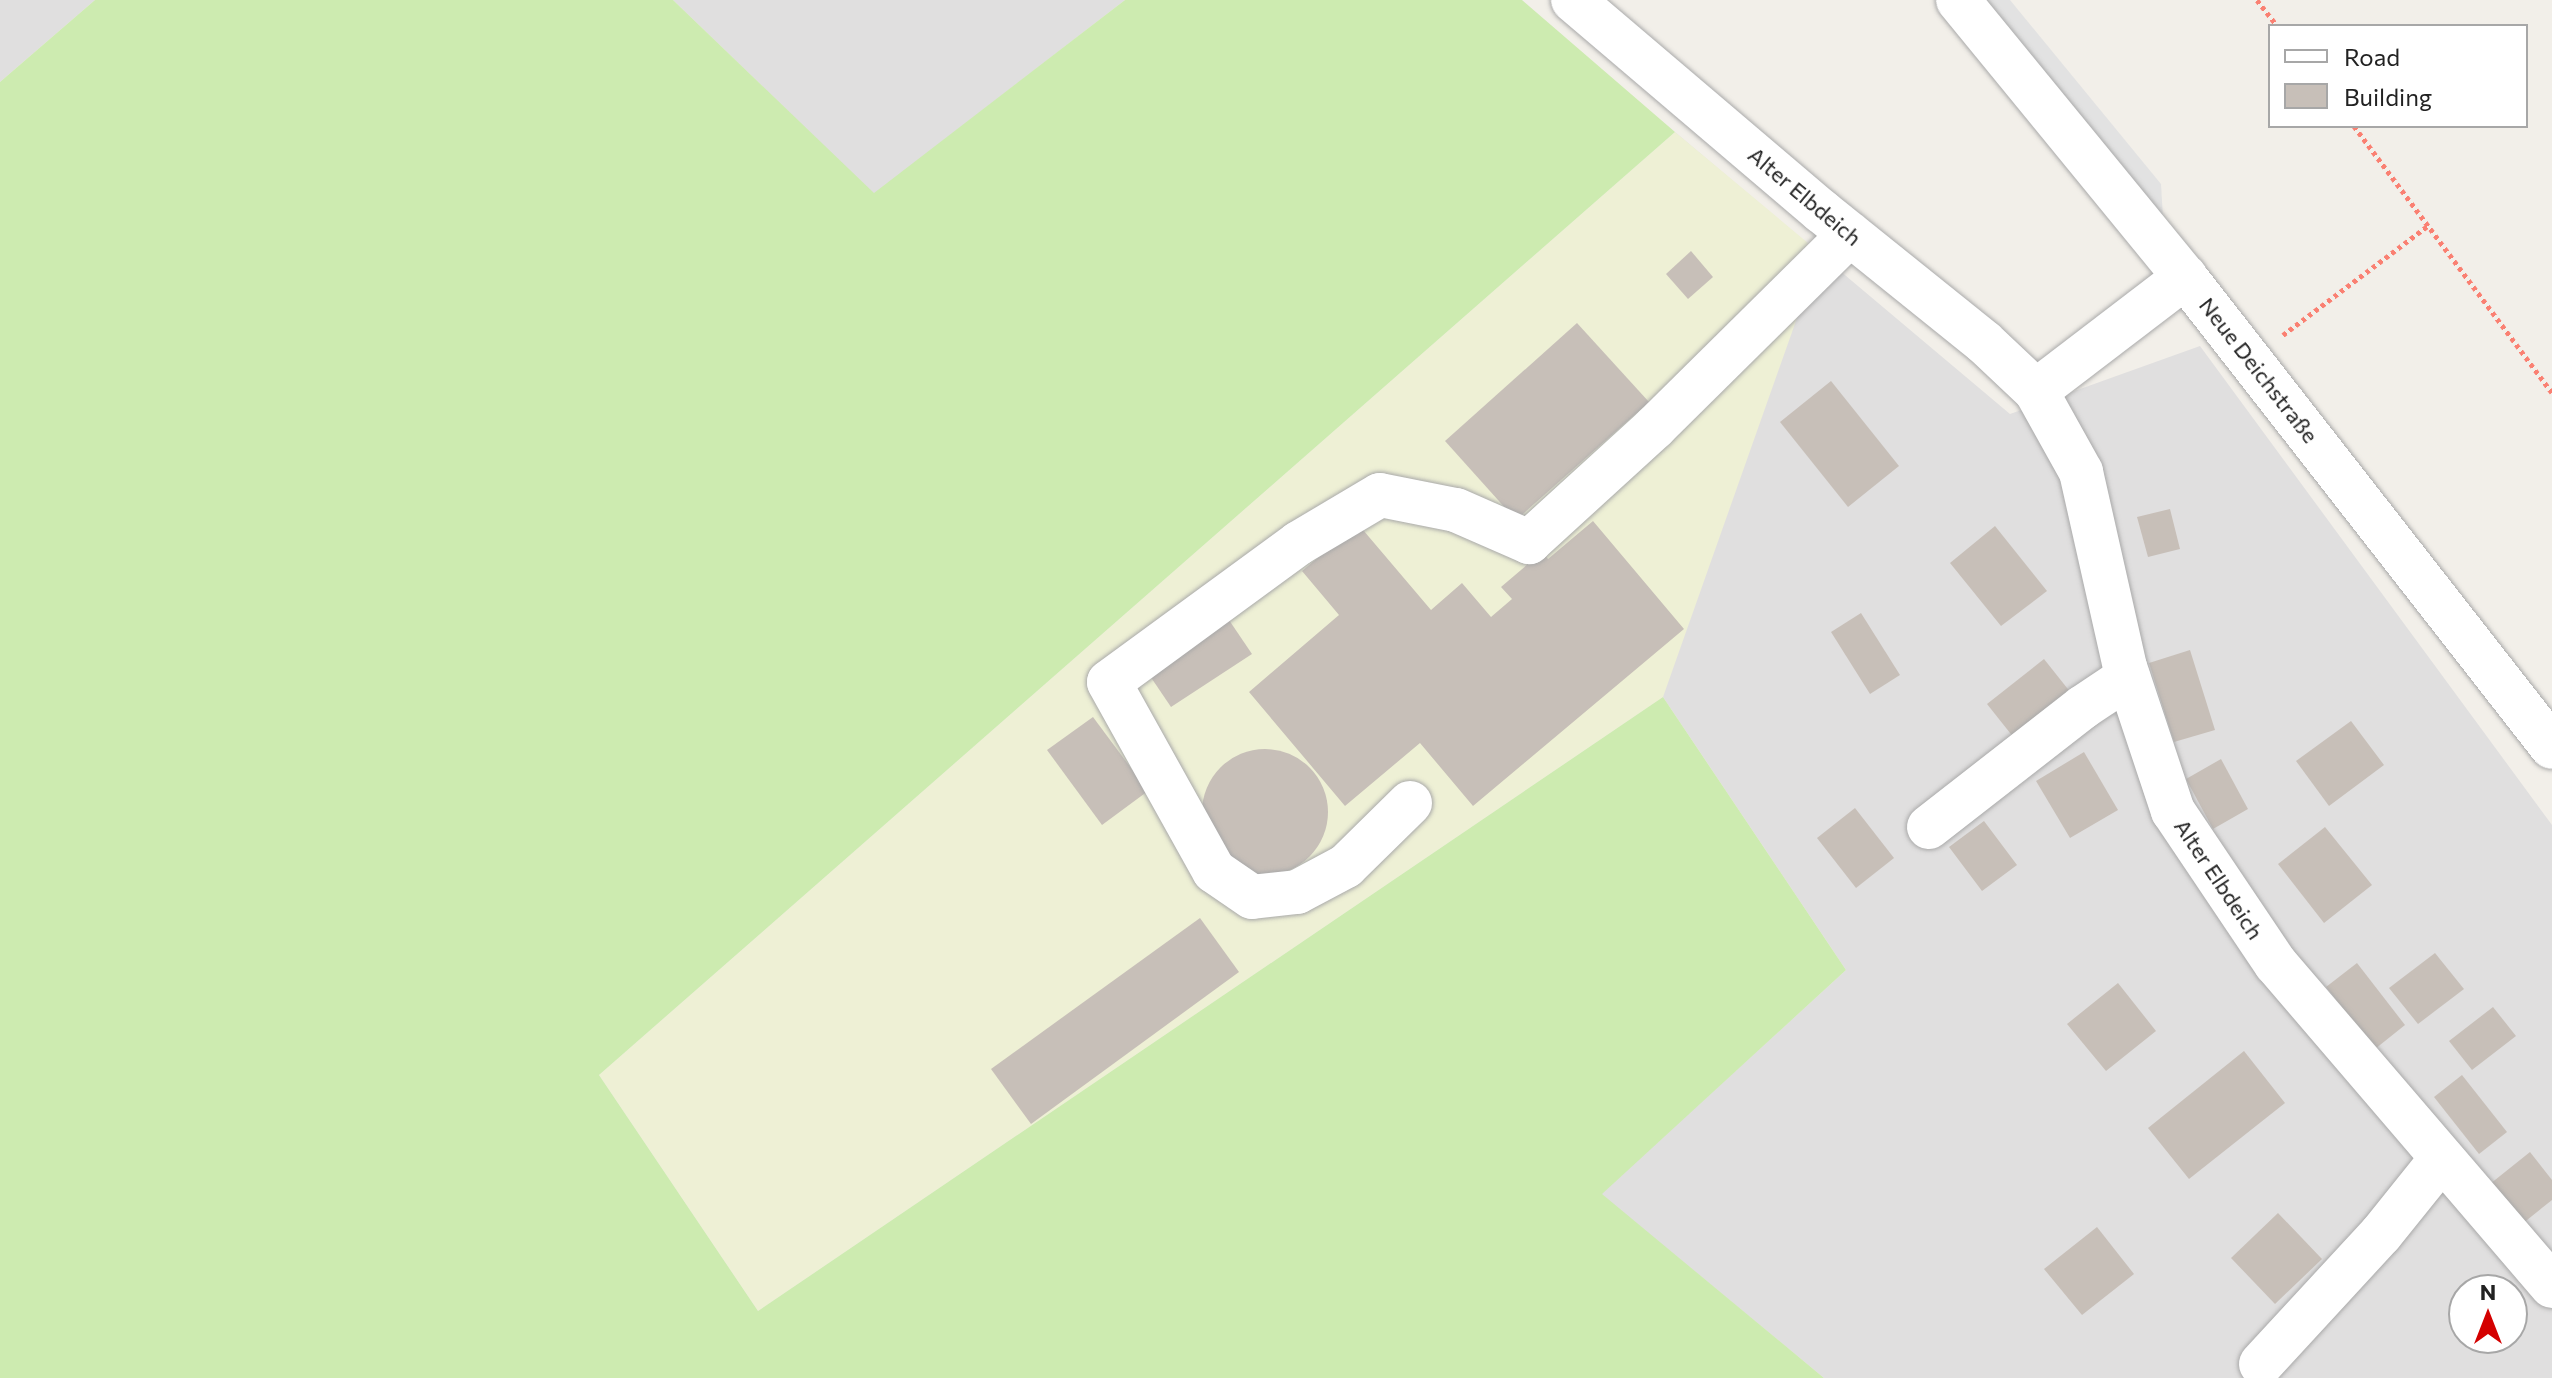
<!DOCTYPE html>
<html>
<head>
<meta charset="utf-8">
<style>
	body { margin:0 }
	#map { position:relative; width:2552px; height:1378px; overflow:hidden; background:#f2efe9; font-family:Commissioner,sans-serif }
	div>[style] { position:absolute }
	.residential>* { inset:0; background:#e0dfdf }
	.farmland>* { inset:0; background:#eef0d5 }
	.grass>* { inset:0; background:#cdebb0 }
	.parking>* { inset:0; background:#e2e2e2 }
	.building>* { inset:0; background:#c7bfb8 }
	.round { border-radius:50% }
	.path>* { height:5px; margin-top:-2.5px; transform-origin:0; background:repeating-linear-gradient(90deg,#fa8072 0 4px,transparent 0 8px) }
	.roads { filter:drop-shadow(0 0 2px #a9a9a9) drop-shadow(0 0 2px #a9a9a9) }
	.minor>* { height:44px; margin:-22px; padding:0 22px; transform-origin:22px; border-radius:22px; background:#fff }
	span { translate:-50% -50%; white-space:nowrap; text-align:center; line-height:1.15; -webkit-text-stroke:8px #fff; paint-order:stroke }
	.street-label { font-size:22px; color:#222 }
	.legend { position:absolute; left:2268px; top:24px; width:260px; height:104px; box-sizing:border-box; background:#fff; border:2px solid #a7a7a7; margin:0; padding:10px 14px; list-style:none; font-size:24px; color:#222 }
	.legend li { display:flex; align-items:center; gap:16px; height:40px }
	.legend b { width:40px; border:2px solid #a7a7a7 }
	.north { position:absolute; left:2448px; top:1274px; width:80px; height:80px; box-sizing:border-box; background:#fff; border:2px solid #a7a7a7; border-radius:50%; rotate:0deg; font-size:22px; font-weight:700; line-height:32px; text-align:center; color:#222 }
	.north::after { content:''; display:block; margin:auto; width:28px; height:36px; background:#d40000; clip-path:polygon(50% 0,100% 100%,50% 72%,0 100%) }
</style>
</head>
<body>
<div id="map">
	<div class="residential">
		<div style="clip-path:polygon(0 0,95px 0,0 82px)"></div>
		<div style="clip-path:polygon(673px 0,1125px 0,874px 194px)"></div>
		<div style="clip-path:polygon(evenodd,1675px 132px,2010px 414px,2200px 346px,2552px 825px,2552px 1378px,1824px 1378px,1601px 1194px,1846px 970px,1663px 697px,1675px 132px,2464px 1290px,2512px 1290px,2512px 1338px,2464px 1338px,2464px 1290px)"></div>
	</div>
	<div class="farmland">
		<div style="clip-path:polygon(1675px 132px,1820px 253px,1663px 697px,758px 1311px,599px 1075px)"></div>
	</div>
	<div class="grass">
		<div style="clip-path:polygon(95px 0,673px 0,874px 193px,1125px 0,1522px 0,1675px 132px,599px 1075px,758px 1311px,1663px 697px,1846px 970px,1602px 1194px,1824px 1378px,0 1378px,0 82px)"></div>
	</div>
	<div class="parking">
		<div style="clip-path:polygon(1986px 0,2010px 0,2161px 184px,2163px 218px)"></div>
	</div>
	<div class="building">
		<div style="clip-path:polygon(1691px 251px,1713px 277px,1688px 299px,1666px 274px)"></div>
		<div style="clip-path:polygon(1577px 323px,1649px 402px,1516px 520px,1445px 441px)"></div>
		<div style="clip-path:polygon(1831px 381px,1899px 466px,1848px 507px,1780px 422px)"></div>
		<div style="clip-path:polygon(2170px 509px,2180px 549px,2148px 557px,2137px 517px)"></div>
		<div style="clip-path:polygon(1593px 521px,1684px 629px,1473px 806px,1420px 743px,1345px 806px,1249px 692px,1339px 615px,1302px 571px,1358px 524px,1431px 610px,1462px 583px,1491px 617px,1512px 599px,1501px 587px,1542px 552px,1548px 559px)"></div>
		<div style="clip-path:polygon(1995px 526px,2047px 591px,2001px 626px,1950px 563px)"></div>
		<div style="clip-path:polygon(1861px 613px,1900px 675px,1870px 694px,1831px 632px)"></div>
		<div style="clip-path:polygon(1229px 620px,1252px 654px,1171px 707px,1148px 673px)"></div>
		<div style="clip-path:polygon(2190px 650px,2215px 730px,2174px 742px,2149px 663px)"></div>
		<div style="clip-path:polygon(2044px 659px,2075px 698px,2018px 743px,1987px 704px)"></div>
		<div style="clip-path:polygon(1093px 717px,1148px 791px,1102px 825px,1047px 750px)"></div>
		<div style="clip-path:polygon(2351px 721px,2384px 765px,2329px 806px,2296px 761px)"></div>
		<div class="round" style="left:1202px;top:749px;width:126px;height:126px"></div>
		<div style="clip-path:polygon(2084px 752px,2118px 810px,2070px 838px,2036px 781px)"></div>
		<div style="clip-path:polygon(2221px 759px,2248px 809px,2213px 829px,2186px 779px)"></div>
		<div style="clip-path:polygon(1855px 808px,1894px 858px,1856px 888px,1817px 838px)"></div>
		<div style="clip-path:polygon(1984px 821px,2017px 865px,1982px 891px,1949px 847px)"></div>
		<div style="clip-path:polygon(2325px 827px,2372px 885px,2324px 923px,2278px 864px)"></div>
		<div style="clip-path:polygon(1200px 918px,1239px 972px,1031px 1124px,991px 1069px)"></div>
		<div style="clip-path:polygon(2435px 953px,2464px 989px,2418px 1024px,2389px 988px)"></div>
		<div style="clip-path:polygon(2357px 963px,2405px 1025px,2375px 1049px,2326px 987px)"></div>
		<div style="clip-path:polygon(2118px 983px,2156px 1031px,2106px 1071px,2067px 1024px)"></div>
		<div style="clip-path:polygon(2493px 1007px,2516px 1036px,2472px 1070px,2449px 1041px)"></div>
		<div style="clip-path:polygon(2244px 1051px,2285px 1103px,2189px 1179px,2148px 1128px)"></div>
		<div style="clip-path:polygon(2462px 1075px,2507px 1132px,2479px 1154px,2434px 1097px)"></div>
		<div style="clip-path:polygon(2530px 1152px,2552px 1180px,2552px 1200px,2517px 1228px,2485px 1188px)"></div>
		<div style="clip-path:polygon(2278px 1213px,2322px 1259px,2275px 1304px,2231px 1258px)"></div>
		<div style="clip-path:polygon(2097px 1227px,2134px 1274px,2082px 1315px,2044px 1269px)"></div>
	</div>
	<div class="path">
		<div style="left:2257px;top:0;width:33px;rotate:52deg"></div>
		<div style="left:2354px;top:126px;width:332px;rotate:53.4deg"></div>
		<div style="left:2283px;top:335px;width:183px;rotate:-37deg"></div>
	</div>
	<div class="roads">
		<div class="minor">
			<div style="left:1573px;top:0;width:326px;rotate:40.4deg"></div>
			<div style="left:1821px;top:211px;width:209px;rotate:38.8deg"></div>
			<div style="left:1984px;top:342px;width:71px;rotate:43.3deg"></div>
			<div style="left:2036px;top:391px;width:93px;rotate:60.9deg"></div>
			<div style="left:2081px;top:472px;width:200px;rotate:77.3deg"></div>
			<div style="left:2125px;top:667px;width:152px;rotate:71.6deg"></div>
			<div style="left:2173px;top:811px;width:184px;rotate:56.1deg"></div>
			<div style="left:2276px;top:964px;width:424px;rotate:49.4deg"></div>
			<div style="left:1958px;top:0;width:358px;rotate:50.7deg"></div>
			<div style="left:2185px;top:277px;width:596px;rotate:52.02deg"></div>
			<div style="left:2036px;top:391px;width:188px;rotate:-37.4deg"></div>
			<div style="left:1410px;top:803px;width:90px;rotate:135.5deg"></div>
			<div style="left:1346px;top:866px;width:55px;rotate:152deg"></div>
			<div style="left:1297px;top:892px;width:45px;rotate:173.7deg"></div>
			<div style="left:1252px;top:897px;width:46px;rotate:-145.6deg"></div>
			<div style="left:1214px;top:871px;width:216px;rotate:-119.1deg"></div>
			<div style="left:1109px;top:682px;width:235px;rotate:-36.2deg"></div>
			<div style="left:1299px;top:543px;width:94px;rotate:-30.7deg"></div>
			<div style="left:1380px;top:495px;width:77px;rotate:11.2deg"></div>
			<div style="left:1456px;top:510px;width:80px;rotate:23.7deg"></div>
			<div style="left:1529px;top:542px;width:171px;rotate:-42.4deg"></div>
			<div style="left:1655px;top:427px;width:274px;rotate:-44.7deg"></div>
			<div style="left:1929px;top:827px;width:195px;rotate:-37.9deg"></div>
			<div style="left:2083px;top:707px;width:54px;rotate:-33.7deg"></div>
			<div style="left:2261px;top:1364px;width:177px;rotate:-47.3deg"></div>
			<div style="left:2381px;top:1234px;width:97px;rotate:-51.2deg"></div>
		</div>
	</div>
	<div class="street-label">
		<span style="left:1805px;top:196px;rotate:40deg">Alter Elbdeich</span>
		<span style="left:2259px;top:370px;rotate:52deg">Neue Deichstraße</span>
		<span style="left:2219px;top:879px;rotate:56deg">Alter Elbdeich</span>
	</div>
	<ul class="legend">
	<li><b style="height:10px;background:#fff"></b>Road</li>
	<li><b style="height:22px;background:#c7bfb8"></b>Building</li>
	</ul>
	<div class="north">N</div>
</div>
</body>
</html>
